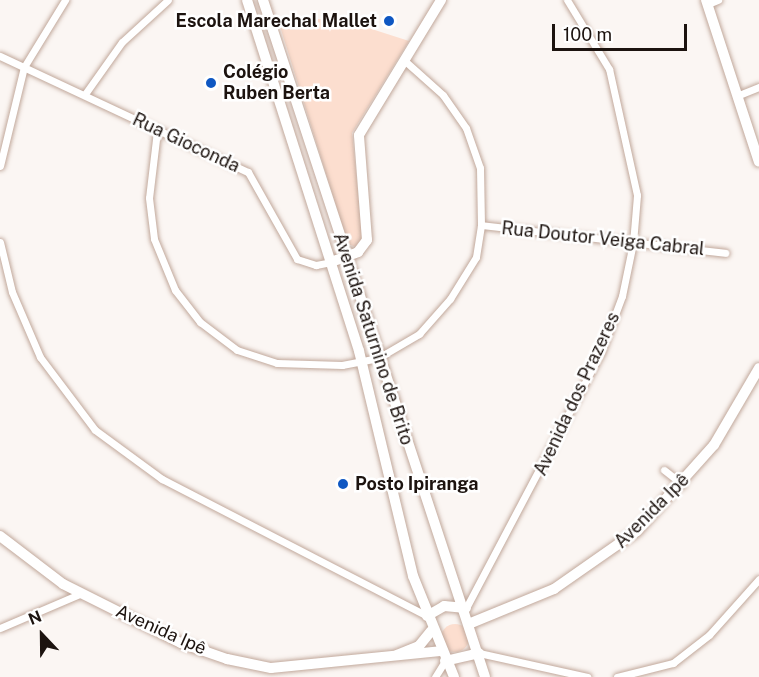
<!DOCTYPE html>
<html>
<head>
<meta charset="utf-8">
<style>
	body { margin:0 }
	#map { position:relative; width:759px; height:677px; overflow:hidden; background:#fbf6f3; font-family:"Public Sans",sans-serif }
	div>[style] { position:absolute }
	.green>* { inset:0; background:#fcdecf }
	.round { border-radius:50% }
	.roads { filter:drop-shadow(0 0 2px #c1a89b) drop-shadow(0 0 2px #c1a89b) }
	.street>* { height:7px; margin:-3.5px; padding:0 3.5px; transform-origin:3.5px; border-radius:3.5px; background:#fff }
	.secondary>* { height:10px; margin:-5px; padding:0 5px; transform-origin:5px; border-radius:5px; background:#fff }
	.dots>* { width:16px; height:16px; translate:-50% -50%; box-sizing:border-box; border:3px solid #fff; border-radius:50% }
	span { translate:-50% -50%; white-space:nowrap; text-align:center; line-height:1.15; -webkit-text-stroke:5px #fff; paint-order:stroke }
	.poi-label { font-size:18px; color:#1c130f; font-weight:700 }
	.right { translate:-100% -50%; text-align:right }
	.left { translate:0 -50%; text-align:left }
	.street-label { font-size:18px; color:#1c130f }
	.north { position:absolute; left:12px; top:605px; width:60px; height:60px; -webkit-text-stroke:4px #fff; paint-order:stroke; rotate:338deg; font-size:16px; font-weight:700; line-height:24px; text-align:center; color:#1c130f }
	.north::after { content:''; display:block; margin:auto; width:21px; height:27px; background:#1c130f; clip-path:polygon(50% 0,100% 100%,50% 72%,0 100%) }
	.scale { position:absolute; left:552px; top:24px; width:135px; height:27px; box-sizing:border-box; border:3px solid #1c130f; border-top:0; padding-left:8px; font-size:18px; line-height:21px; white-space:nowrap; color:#1c130f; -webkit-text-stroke:4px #fff; paint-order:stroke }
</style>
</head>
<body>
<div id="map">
	<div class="green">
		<div style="clip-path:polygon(325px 14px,409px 41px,352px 133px,363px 239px,356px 247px,348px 244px,278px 20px,323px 19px)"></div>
		<div class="round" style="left:441px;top:624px;width:28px;height:28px"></div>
	</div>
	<div class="roads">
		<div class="street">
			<div style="left:708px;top:4px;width:11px;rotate:-22deg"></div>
			<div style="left:0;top:56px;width:274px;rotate:25.1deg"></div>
			<div style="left:248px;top:172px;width:100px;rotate:60.6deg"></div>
			<div style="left:297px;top:259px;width:20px;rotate:18deg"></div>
			<div style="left:316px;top:265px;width:15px;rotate:-11deg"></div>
			<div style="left:85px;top:94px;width:64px;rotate:-54.6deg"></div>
			<div style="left:122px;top:42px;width:62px;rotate:-42.4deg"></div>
			<div style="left:739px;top:95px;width:22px;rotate:-22deg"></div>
			<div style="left:157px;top:131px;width:67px;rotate:96.8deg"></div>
			<div style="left:149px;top:198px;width:41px;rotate:83deg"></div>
			<div style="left:154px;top:239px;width:55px;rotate:67.6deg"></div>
			<div style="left:175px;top:290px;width:41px;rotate:52deg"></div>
			<div style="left:200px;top:322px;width:46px;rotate:37.1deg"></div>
			<div style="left:237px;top:350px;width:42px;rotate:18deg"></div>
			<div style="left:277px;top:363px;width:65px;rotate:1.8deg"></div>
			<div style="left:342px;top:365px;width:37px;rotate:-11deg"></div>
			<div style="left:378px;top:358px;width:48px;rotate:-30.3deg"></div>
			<div style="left:419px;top:334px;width:47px;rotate:-48.5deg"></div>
			<div style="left:450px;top:299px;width:49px;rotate:-58.2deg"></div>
			<div style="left:476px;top:257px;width:32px;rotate:-81deg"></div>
			<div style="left:481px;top:225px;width:57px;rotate:-91deg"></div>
			<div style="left:480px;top:168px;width:42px;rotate:-109.3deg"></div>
			<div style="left:466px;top:128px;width:40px;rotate:-124.9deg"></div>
			<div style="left:443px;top:95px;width:52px;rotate:-138.1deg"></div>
			<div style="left:0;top:166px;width:102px;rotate:-76.4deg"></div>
			<div style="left:24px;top:67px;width:79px;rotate:-58.5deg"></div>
			<div style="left:481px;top:225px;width:246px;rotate:6.5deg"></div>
			<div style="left:0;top:242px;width:51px;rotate:76.5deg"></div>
			<div style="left:12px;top:292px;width:71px;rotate:66.7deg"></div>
			<div style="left:40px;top:357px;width:91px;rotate:53deg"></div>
			<div style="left:95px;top:430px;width:83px;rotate:36.2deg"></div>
			<div style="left:162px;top:479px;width:298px;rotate:27.3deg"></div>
			<div style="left:664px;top:470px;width:23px;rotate:38deg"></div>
			<div style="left:466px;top:608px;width:289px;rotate:-62.2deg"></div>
			<div style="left:601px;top:352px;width:60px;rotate:-69.4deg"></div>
			<div style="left:622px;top:296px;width:54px;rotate:-78.3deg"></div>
			<div style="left:633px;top:243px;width:48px;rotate:-85.2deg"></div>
			<div style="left:637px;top:195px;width:129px;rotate:-102.5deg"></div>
			<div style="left:609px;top:69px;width:81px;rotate:-121.3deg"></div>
			<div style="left:0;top:628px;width:89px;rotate:-23.1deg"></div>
			<div style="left:479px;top:653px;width:111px;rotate:12.5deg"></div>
			<div style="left:435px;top:677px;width:19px;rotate:-58deg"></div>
			<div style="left:617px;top:677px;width:58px;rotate:-14deg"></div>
			<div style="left:673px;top:663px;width:46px;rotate:-37.9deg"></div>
			<div style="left:709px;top:635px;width:75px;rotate:-48.2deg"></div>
		</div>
		<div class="secondary">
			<div style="left:247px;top:0;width:368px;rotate:72.3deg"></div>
			<div style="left:359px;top:351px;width:231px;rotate:76.5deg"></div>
			<div style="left:413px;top:576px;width:109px;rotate:67.9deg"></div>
			<div style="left:263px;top:0;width:712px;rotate:71.84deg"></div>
			<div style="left:706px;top:0;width:170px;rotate:71.9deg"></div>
			<div style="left:331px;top:262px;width:29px;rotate:-20deg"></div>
			<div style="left:358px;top:252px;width:15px;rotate:-53deg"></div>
			<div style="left:367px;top:240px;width:105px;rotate:-94.4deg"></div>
			<div style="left:359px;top:135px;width:158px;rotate:-58.7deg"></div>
			<div style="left:0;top:536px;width:79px;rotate:37.3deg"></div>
			<div style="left:63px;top:584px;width:132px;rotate:26.6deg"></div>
			<div style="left:181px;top:643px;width:49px;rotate:19.2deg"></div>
			<div style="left:227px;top:659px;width:45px;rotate:11.6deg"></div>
			<div style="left:271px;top:668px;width:170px;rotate:-5.7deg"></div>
			<div style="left:427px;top:616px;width:20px;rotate:-30deg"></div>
			<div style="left:444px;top:606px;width:22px;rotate:5deg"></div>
			<div style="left:471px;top:623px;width:90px;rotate:-22.3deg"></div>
			<div style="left:554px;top:589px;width:101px;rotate:-34.9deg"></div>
			<div style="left:637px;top:531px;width:115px;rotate:-48.2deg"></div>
			<div style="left:714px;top:445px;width:89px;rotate:-59.7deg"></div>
			<div style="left:397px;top:655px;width:24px;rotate:-22deg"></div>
			<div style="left:419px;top:646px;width:19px;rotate:-51deg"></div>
			<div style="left:445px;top:661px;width:35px;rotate:-13deg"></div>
		</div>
	</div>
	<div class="dots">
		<div style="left:389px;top:21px;background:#0f57c2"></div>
		<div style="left:211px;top:83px;background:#0f57c2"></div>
		<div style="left:343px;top:484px;background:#0f57c2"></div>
	</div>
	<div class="poi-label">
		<span class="right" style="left:377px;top:21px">Escola Marechal Mallet</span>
		<span class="left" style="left:223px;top:83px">Colégio<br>Ruben Berta</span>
		<span class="left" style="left:355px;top:484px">Posto Ipiranga</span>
	</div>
	<div class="street-label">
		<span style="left:186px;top:143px;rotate:25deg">Rua Gioconda</span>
		<span style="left:603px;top:239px;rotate:6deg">Rua Doutor Veiga Cabral</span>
		<span style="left:373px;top:339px;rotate:72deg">Avenida Saturnino de Brito</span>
		<span style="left:577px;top:394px;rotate:-65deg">Avenida dos Prazeres</span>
		<span style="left:652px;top:511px;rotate:-45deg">Avenida Ipê</span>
		<span style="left:161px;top:630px;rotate:24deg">Avenida Ipê</span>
	</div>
	<div class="north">N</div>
	<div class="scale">100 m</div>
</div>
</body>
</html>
